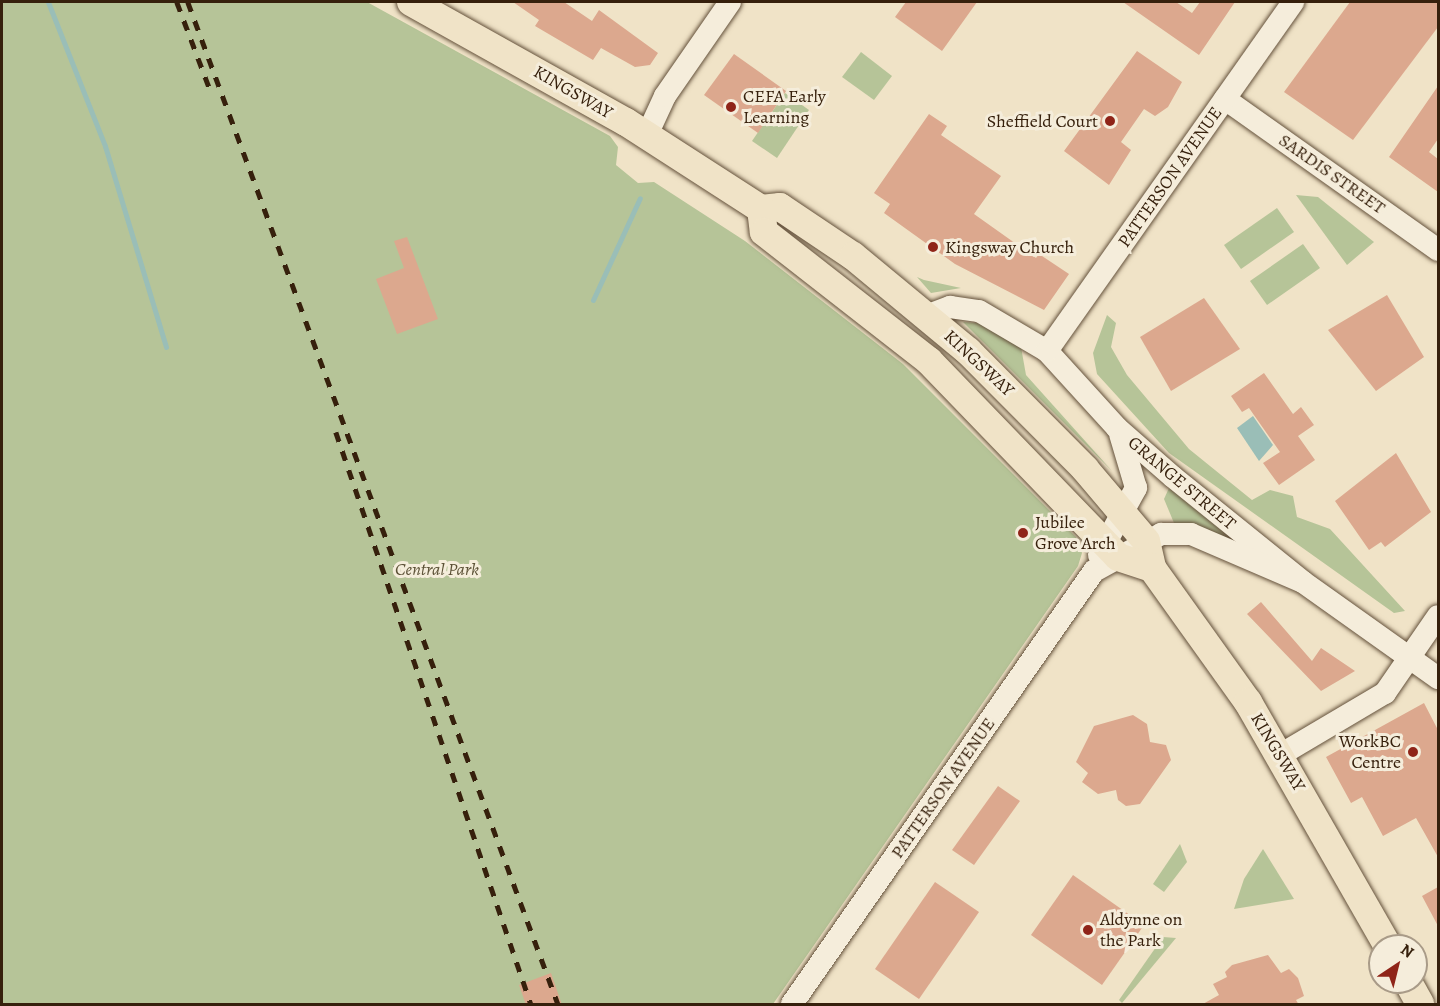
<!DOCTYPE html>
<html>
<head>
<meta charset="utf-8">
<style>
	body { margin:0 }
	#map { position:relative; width:1440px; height:1006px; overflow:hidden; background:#f0e3c7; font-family:Alegreya,serif }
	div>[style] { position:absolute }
	.green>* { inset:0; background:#b6c498 }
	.water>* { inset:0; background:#9abeb7 }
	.stream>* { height:5px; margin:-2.5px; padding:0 2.5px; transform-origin:2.5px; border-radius:2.5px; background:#9abeb7 }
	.building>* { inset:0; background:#dca88e }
	.roads { filter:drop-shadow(0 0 2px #64513b) drop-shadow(0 0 2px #64513b) }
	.minor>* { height:22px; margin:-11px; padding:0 11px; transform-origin:11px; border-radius:11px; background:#f5eddb }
	.major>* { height:28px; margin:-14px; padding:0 14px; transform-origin:14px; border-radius:14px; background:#f0e3c7 }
	.rail>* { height:4.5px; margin-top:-2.25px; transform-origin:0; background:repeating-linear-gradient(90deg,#36200c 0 10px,transparent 0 20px) }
	.dots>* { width:16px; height:16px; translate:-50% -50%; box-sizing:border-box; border:3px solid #f5eddb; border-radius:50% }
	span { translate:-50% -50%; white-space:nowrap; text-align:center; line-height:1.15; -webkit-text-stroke:6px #f5eddb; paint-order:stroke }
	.street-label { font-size:18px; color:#36200c }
	.poi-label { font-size:18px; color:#36200c }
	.left { translate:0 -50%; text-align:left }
	.right { translate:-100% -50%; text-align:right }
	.park-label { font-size:18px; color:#5c5136; font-style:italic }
	.frame { position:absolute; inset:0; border:3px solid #36200c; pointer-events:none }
	.north { position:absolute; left:1368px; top:934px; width:60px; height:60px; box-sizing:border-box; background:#f5eddb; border:2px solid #a99b88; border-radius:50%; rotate:35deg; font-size:16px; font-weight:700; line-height:24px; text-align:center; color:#36200c }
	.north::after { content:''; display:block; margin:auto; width:21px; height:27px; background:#8f2418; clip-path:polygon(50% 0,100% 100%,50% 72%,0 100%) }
</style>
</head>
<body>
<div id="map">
	<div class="green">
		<div style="clip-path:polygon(2px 2px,367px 2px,610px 136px,618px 147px,616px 165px,638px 183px,654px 182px,745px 241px,903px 364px,1076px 537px,1082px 553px,1078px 566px,773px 1004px,2px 1004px)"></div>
		<div style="clip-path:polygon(861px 52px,892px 76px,874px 100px,842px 77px)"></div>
		<div style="clip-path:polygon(785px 93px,809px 110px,777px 158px,752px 141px)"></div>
		<div style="clip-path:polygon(1296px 195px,1318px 197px,1374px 242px,1347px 265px)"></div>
		<div style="clip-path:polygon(1277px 208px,1294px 232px,1241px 269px,1224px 245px)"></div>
		<div style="clip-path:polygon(1303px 244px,1320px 268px,1267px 305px,1250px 281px)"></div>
		<div style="clip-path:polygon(917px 277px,924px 280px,961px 288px,931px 293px)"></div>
		<div style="clip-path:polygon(1107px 315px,1116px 323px,1111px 347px,1127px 375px,1189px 449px,1252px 500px,1270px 490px,1293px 496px,1297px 517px,1330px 529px,1405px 611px,1394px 613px,1169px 453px,1097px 374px,1093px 353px)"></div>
		<div style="clip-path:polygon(963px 322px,979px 323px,1021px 347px,1026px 375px,1112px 471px)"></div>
		<div style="clip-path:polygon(1169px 488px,1232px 539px,1231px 540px,1174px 523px,1164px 499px)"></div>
		<div style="clip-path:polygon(1180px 844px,1187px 862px,1164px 892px,1153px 884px)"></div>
		<div style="clip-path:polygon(1263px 849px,1294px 899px,1234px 909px,1244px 879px)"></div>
		<div style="clip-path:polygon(1163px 937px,1176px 938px,1122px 1003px,1119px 1000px)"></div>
	</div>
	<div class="water">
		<div style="clip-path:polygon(1253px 416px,1273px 445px,1259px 461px,1237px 428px)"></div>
	</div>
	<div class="stream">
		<div style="left:48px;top:2px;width:155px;rotate:68.4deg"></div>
		<div style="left:105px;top:146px;width:210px;rotate:73.1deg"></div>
		<div style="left:593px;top:300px;width:112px;rotate:-65.3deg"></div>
	</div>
	<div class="building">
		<div style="clip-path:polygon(513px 2px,564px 2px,592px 21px,599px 10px,658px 53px,650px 65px,635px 67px,601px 48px,593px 60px,535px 26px,539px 20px)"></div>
		<div style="clip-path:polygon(906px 2px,977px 2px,942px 51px,895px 17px)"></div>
		<div style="clip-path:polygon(1123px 2px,1176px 2px,1192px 13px,1200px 2px,1235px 2px,1199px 55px)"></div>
		<div style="clip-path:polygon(1350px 2px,1438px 2px,1438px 27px,1353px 140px,1284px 92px)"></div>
		<div style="clip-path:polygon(1137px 51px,1182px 82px,1168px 107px,1155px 116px,1144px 109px,1121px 142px,1131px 150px,1109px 185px,1064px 151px)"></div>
		<div style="clip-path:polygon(734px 54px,786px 91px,758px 133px,704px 95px)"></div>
		<div style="clip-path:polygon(1438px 86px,1438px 139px,1429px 152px,1438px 159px,1438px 192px,1389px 157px)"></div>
		<div style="clip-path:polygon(929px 114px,947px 126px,941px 135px,1001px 176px,974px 214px,1036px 258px,1039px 254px,1069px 274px,1044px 310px,955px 264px,884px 213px,890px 204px,874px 193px)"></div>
		<div style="clip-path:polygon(407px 237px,438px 319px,397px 334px,376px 279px,404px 268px,394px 241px)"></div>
		<div style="clip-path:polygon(1387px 295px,1424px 357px,1376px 391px,1328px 330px)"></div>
		<div style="clip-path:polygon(1204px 298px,1240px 349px,1171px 391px,1140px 337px)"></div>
		<div style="clip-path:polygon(1264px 373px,1293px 414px,1301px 407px,1314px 425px,1298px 436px,1315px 460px,1279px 485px,1263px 463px,1280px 452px,1249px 408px,1242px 412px,1231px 396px)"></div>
		<div style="clip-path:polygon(1396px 453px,1431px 512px,1385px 547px,1381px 542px,1369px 550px,1335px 501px)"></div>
		<div style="clip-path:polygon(1261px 602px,1312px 661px,1321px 648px,1355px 671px,1321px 691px,1247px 614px)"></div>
		<div style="clip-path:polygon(1424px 703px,1438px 730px,1438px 857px,1416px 818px,1383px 836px,1362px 797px,1351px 803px,1326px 757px)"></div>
		<div style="clip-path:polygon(1133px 715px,1147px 724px,1150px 742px,1166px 745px,1171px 760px,1140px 804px,1126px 806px,1118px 800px,1116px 790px,1098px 794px,1082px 782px,1088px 773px,1076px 762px,1094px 726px)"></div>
		<div style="clip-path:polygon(998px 786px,1020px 801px,974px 865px,952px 850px)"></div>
		<div style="clip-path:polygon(1073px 875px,1144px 925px,1102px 985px,1031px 935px)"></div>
		<div style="clip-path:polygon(935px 882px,979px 912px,919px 999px,875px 969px)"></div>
		<div style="clip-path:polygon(1438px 887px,1438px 926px,1422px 896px)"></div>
		<div style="clip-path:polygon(1268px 955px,1281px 973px,1289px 969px,1298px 978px,1304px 996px,1296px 1000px,1299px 1005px,1201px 1005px,1219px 995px,1213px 984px,1227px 977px,1225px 972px,1232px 965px)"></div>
		<div style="clip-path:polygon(551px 973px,562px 1005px,526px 1005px,519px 985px)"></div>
	</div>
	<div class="roads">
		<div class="minor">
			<div style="left:1225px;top:99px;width:261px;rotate:35.3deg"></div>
			<div style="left:647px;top:135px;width:43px;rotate:-65.2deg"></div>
			<div style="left:665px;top:96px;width:114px;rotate:-55.3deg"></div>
			<div style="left:926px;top:316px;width:26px;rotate:-21deg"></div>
			<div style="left:950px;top:307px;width:29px;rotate:8deg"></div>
			<div style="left:979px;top:311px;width:79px;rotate:30.5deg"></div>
			<div style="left:1047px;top:351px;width:104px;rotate:47.7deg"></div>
			<div style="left:1117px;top:428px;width:74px;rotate:41.2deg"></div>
			<div style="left:1173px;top:477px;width:167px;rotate:38.9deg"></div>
			<div style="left:1303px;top:582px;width:166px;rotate:35.4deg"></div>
			<div style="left:1047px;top:351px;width:427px;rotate:-54.8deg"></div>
			<div style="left:1099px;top:555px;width:77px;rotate:-61.1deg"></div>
			<div style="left:1136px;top:488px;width:56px;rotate:-106.5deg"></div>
			<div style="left:1280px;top:755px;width:122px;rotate:-30.6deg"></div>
			<div style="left:1385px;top:693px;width:93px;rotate:-55.5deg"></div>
			<div style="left:792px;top:1004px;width:528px;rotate:-55.11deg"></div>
			<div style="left:1094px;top:571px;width:77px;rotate:-28.9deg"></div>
			<div style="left:1161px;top:534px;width:30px"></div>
			<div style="left:1191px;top:534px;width:122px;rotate:23.2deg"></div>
		</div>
		<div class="major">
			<div style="left:411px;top:2px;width:246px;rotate:29.2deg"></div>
			<div style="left:626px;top:122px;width:161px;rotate:32.8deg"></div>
			<div style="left:761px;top:209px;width:19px;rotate:-6deg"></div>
			<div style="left:780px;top:207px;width:88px;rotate:33.9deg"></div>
			<div style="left:853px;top:256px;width:149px;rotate:39.6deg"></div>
			<div style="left:968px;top:351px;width:166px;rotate:45.2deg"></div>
			<div style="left:1085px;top:469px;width:94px;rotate:49.7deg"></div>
			<div style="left:1146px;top:541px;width:28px;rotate:77deg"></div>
			<div style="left:1152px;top:568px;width:165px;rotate:54.4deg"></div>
			<div style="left:1248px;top:702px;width:281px;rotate:60.2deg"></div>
			<div style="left:761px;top:209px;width:23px;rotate:83deg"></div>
			<div style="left:764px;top:232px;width:209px;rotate:38deg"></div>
			<div style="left:929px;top:361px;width:272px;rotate:46deg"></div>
			<div style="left:1118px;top:557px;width:36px;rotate:18deg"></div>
			<div style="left:1408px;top:982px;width:25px;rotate:61deg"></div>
		</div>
	</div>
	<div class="rail">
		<div style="left:177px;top:2px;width:96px;rotate:69.3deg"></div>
		<div style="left:188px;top:2px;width:1068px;rotate:69.73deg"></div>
		<div style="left:336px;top:432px;width:604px;rotate:71.18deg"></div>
	</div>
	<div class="dots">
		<div style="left:731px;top:107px;background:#8f2418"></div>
		<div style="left:1110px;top:121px;background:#8f2418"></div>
		<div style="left:933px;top:247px;background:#8f2418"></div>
		<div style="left:1023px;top:533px;background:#8f2418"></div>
		<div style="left:1413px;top:752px;background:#8f2418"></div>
		<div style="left:1088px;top:930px;background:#8f2418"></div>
	</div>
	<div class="street-label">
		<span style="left:573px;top:92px;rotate:30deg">KINGSWAY</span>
		<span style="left:1332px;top:174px;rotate:35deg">SARDIS STREET</span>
		<span style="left:1170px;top:177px;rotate:-55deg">PATTERSON AVENUE</span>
		<span style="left:979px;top:363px;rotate:43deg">KINGSWAY</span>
		<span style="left:1182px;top:483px;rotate:40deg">GRANGE STREET</span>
		<span style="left:1278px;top:752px;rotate:59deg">KINGSWAY</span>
		<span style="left:943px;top:788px;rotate:-55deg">PATTERSON AVENUE</span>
	</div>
	<div class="poi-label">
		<span class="left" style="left:743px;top:107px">CEFA Early<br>Learning</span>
		<span class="right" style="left:1098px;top:121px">Sheffield Court</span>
		<span class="left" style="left:945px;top:247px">Kingsway Church</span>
		<span class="left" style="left:1035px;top:533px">Jubilee<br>Grove Arch</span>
		<span class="right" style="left:1401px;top:752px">WorkBC<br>Centre</span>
		<span class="left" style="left:1100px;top:930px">Aldynne on<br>the Park</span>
	</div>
	<div class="park-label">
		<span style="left:437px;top:569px">Central Park</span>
	</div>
	<div class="frame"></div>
	<div class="north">N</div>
</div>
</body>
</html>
